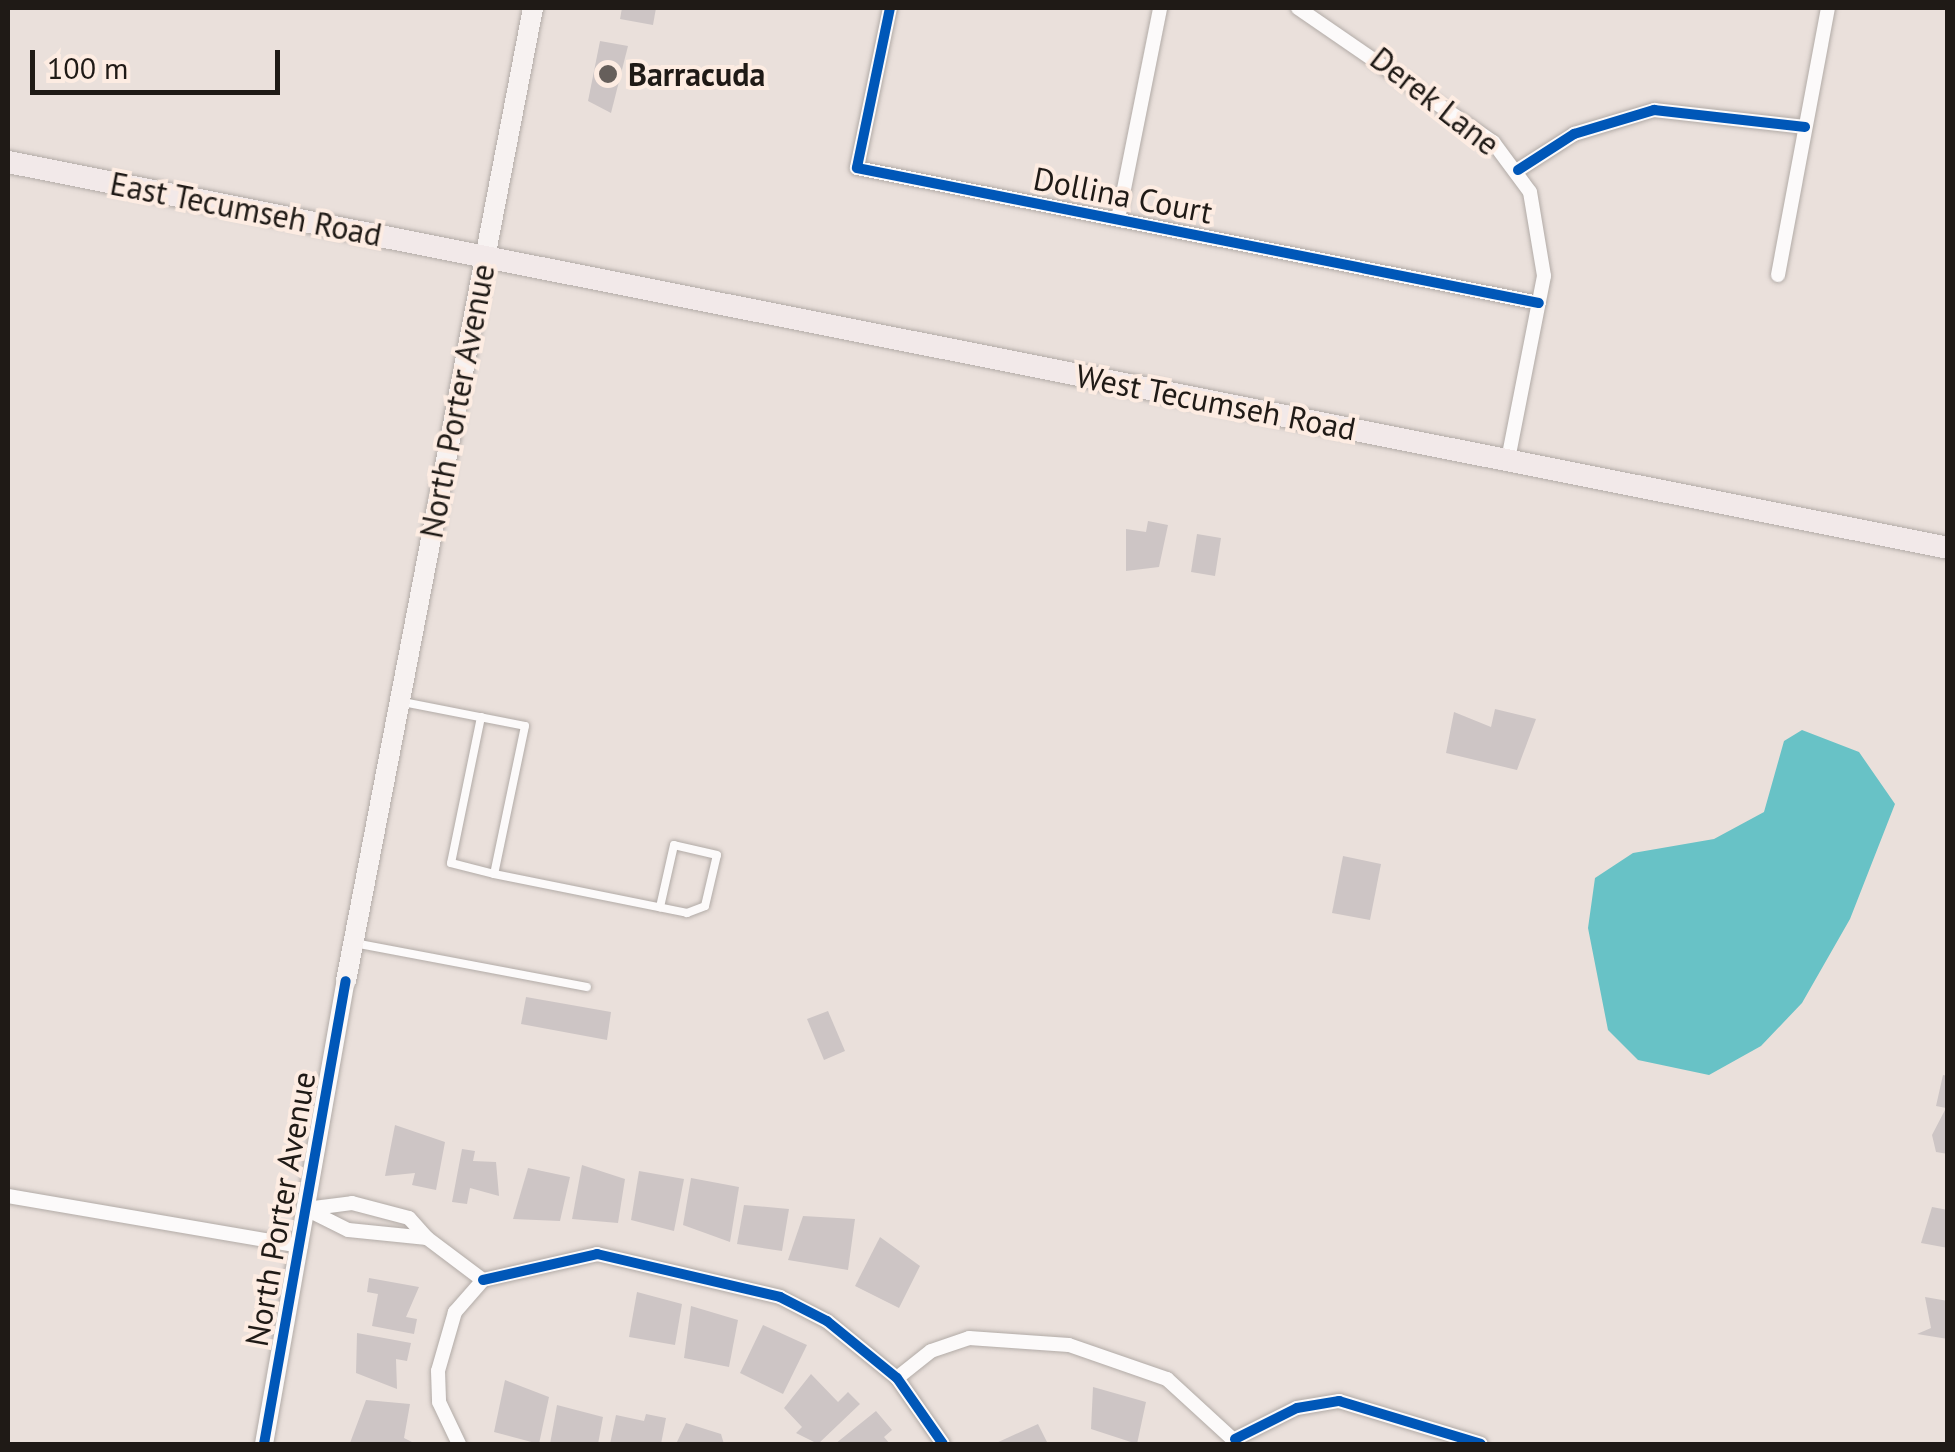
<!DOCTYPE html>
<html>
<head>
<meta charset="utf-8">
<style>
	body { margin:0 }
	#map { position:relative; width:1955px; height:1452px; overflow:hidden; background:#eae0db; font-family:"PT Sans",sans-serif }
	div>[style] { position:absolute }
	.water>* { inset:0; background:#68c2c6 }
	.building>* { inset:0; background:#cdc5c5 }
	.roads { filter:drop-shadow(0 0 2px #b2aba7) drop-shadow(0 0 2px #b2aba7) }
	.service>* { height:8px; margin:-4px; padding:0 4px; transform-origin:4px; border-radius:4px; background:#fcfafa }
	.minor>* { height:14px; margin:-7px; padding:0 7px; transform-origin:7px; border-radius:7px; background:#fcfafa }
	.tertiary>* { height:18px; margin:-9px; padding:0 9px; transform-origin:9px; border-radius:9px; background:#fcfafa }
	.secondary>* { height:20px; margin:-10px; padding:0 10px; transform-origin:10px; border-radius:10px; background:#f7f2f1 }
	.primary>* { height:22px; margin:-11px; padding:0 11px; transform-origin:11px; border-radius:11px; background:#f2e9e9 }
	.cycleway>* { height:10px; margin:-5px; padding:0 5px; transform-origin:5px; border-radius:5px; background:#0057b8 }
	.dots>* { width:28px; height:28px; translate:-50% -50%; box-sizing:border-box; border:5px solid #fdece2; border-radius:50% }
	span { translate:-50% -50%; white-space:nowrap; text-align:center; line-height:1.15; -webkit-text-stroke:8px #fdece2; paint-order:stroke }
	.poi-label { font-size:32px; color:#1f1a16; font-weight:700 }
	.left { translate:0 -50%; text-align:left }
	.street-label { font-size:32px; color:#1f1a16 }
	.frame { position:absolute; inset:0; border:10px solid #1f1a16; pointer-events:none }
	.scale { position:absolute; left:30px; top:50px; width:250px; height:45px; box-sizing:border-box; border:5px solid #1f1a16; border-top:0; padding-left:12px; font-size:30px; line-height:35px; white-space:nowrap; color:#1f1a16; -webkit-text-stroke:8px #fdece2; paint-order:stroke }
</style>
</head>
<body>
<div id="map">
	<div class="water">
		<div style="clip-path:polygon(1802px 730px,1859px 752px,1895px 804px,1850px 919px,1802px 1003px,1761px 1046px,1709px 1075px,1638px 1060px,1608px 1030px,1588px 928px,1595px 878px,1633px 853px,1714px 839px,1764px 812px,1784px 741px)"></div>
	</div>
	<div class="building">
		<div style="clip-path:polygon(622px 8px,656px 8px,653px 25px,620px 19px)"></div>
		<div style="clip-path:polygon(600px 41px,628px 46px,611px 113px,588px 101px)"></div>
		<div style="clip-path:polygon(1148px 521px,1168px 525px,1159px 567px,1126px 571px,1126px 529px,1146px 532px)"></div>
		<div style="clip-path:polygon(1197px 534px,1221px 538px,1215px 576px,1191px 572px)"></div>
		<div style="clip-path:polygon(1495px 709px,1536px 719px,1517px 770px,1446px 753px,1454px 712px,1491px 727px)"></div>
		<div style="clip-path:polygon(1343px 856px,1381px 864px,1370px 920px,1332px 913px)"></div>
		<div style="clip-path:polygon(526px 997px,611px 1012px,607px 1040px,521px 1024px)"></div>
		<div style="clip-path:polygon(828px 1011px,845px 1051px,824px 1060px,807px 1019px)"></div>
		<div style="clip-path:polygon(1943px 1075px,1948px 1076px,1948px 1154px,1936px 1152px,1932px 1135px,1946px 1108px,1936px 1106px)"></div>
		<div style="clip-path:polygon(395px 1125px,445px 1142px,436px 1190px,412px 1185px,415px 1173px,385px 1176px)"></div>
		<div style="clip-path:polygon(462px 1149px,475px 1151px,473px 1161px,496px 1162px,499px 1196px,470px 1188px,467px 1204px,452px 1202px)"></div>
		<div style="clip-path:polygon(582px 1165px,625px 1179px,618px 1223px,572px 1219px)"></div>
		<div style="clip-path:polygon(528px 1168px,570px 1177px,560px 1221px,513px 1219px)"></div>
		<div style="clip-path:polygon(639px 1171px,684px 1179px,674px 1231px,631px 1220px)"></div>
		<div style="clip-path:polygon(691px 1178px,739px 1187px,730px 1242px,683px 1225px)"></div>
		<div style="clip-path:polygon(744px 1205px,789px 1209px,782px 1251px,737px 1244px)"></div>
		<div style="clip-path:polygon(1932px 1207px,1948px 1210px,1948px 1248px,1921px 1243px)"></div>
		<div style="clip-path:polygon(803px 1216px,855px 1219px,848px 1270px,788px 1260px)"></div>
		<div style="clip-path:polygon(880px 1237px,920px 1266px,899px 1308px,855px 1286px)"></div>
		<div style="clip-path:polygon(369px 1278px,419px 1287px,406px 1317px,417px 1319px,414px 1334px,372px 1326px,378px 1294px,367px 1292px)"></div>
		<div style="clip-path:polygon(637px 1292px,682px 1304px,675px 1345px,629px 1337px)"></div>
		<div style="clip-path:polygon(1925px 1297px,1948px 1301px,1948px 1339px,1917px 1334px,1931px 1328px)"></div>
		<div style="clip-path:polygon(691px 1306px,738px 1320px,729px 1367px,684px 1358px)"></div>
		<div style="clip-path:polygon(763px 1325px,807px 1345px,783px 1394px,740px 1373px)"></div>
		<div style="clip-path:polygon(357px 1333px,411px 1343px,407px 1361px,396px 1359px,397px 1389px,356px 1373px)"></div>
		<div style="clip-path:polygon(811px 1374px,838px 1402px,848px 1392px,860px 1404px,818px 1444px,796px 1433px,802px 1427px,784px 1408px)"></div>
		<div style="clip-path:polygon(505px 1380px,549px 1397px,539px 1444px,494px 1432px)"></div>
		<div style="clip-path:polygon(1093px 1387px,1146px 1402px,1137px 1444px,1091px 1429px)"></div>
		<div style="clip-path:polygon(366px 1400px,410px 1404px,404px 1438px,416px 1444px,350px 1443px)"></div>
		<div style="clip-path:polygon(557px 1405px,603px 1417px,598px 1444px,550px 1444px)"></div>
		<div style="clip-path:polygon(876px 1411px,892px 1430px,884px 1437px,890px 1444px,835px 1444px)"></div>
		<div style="clip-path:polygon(646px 1414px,666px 1418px,661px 1444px,610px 1444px,616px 1415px,644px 1421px)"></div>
		<div style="clip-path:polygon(686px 1423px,721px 1434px,724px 1444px,676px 1444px)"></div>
		<div style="clip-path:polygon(1038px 1424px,1048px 1444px,994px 1444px)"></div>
	</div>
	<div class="roads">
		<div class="service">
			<div style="left:403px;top:702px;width:124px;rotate:11.1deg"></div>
			<div style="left:525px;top:726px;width:151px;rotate:101.8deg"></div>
			<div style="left:494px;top:874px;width:197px;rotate:11.4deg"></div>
			<div style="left:687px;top:913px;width:19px;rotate:-21deg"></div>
			<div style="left:705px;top:906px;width:52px;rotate:-76.8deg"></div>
			<div style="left:717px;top:855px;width:44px;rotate:-166.9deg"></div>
			<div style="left:674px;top:845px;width:64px;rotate:102.7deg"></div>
			<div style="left:481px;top:717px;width:149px;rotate:101.6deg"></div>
			<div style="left:451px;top:863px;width:44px;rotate:14.3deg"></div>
			<div style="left:354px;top:943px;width:237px;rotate:10.7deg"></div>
		</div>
		<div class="minor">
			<div style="left:890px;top:8px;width:163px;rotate:101.7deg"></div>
			<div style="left:857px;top:168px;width:695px;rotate:11.2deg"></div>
			<div style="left:1298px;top:8px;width:237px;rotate:34.5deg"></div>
			<div style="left:1493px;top:142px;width:62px;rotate:53.5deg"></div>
			<div style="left:1530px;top:192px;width:85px;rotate:80.5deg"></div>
			<div style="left:1544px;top:276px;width:187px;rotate:101.1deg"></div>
			<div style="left:1518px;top:170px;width:67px;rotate:-32.7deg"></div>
			<div style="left:1574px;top:134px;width:84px;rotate:-16.7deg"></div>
			<div style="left:1654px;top:110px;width:152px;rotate:6.4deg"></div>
			<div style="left:1118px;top:219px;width:215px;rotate:-78.7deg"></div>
			<div style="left:1778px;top:275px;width:272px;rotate:-79.4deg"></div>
			<div style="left:8px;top:1196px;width:297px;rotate:9.7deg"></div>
			<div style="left:352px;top:1203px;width:59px;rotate:14.7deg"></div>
			<div style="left:409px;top:1218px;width:27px;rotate:48deg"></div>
			<div style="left:427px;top:1238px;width:79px;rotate:-174.2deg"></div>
			<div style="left:348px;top:1230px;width:47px;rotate:-153.4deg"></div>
			<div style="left:306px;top:1209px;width:46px;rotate:-7.4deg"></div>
			<div style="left:427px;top:1238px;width:70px;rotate:36.9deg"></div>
			<div style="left:483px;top:1280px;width:43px;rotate:131.2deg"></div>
			<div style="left:455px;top:1312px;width:61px;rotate:106.1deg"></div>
			<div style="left:438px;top:1371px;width:31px;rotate:88deg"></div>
			<div style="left:439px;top:1402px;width:47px;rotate:64.5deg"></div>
			<div style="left:483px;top:1280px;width:117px;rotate:-12.8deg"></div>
			<div style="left:597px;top:1254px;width:188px;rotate:13.2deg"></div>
			<div style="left:780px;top:1297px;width:53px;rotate:27.1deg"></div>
			<div style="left:827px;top:1321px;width:90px;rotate:39.2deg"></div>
			<div style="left:897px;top:1378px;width:80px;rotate:55.1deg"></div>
			<div style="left:897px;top:1378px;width:43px;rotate:-38.5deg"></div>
			<div style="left:931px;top:1351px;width:40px;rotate:-18.9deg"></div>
			<div style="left:969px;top:1338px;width:100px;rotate:4deg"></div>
			<div style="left:1069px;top:1345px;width:104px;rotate:19.1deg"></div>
			<div style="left:1167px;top:1379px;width:96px;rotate:42.5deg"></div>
			<div style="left:1235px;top:1439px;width:69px;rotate:-26.6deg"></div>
			<div style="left:1297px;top:1408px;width:43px;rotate:-9.5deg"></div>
			<div style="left:1339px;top:1401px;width:148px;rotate:16.8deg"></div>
		</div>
		<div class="tertiary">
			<div style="left:264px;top:1444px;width:470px;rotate:-80deg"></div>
		</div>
		<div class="secondary">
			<div style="left:346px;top:981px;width:991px;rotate:-79.12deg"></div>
		</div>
		<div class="primary">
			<div style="left:8px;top:162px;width:1978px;rotate:11.25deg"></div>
		</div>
	</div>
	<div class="cycleway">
		<div style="left:890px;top:8px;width:163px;rotate:101.7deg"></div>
		<div style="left:857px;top:168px;width:695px;rotate:11.2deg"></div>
		<div style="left:1518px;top:170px;width:67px;rotate:-32.7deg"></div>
		<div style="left:1574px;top:134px;width:84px;rotate:-16.7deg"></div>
		<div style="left:1654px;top:110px;width:152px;rotate:6.4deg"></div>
		<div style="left:483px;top:1280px;width:117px;rotate:-12.8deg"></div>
		<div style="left:597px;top:1254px;width:188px;rotate:13.2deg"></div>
		<div style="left:780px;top:1297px;width:53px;rotate:27.1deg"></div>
		<div style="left:827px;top:1321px;width:90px;rotate:39.2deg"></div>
		<div style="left:897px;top:1378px;width:80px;rotate:55.1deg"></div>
		<div style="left:1235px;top:1439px;width:69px;rotate:-26.6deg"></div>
		<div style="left:1297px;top:1408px;width:43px;rotate:-9.5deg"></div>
		<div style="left:1339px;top:1401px;width:148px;rotate:16.8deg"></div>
		<div style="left:264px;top:1444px;width:470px;rotate:-80deg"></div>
	</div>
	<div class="dots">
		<div style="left:608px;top:74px;background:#665f5b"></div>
	</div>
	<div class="poi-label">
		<span class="left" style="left:628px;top:74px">Barracuda</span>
	</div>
	<div class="street-label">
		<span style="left:1435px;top:101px;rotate:38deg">Derek Lane</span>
		<span style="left:1123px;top:195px;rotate:11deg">Dollina Court</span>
		<span style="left:246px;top:209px;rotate:11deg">East Tecumseh Road</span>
		<span style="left:457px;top:401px;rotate:-79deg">North Porter Avenue</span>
		<span style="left:1216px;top:402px;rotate:11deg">West Tecumseh Road</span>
		<span style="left:280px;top:1209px;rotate:-80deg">North Porter Avenue</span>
	</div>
	<div class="frame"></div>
	<div class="scale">100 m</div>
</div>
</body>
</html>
